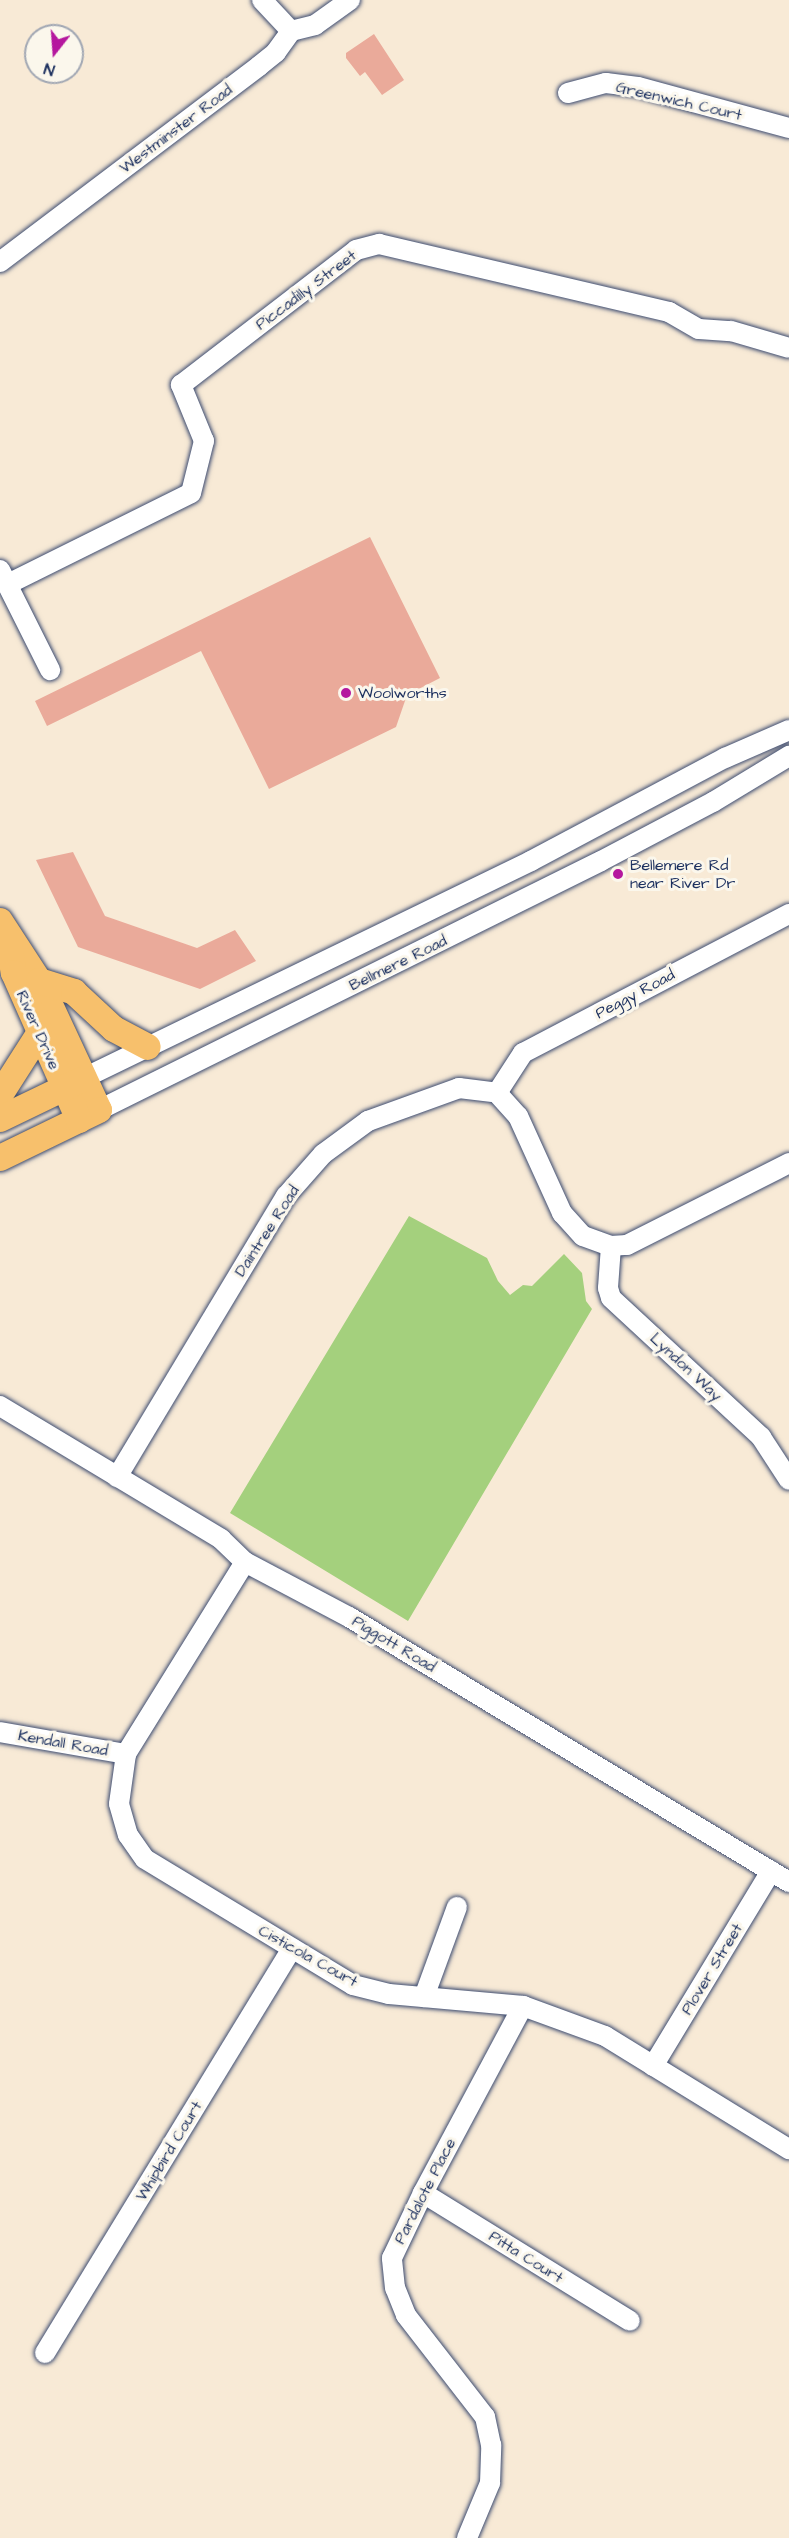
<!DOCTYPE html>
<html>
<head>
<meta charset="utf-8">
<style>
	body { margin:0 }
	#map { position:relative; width:789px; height:2538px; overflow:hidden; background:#f8ead6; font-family:"Architects Daughter",sans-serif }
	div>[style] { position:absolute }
	.green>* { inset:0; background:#a4d07d }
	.building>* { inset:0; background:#eaaa9a }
	.roads { filter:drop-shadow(0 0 2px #3c4b70) drop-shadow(0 0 2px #3c4b70) }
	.minor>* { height:20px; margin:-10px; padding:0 10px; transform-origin:10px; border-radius:10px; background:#fff }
	.major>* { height:26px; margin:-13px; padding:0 13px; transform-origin:13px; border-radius:13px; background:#f7c06c }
	.dots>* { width:16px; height:16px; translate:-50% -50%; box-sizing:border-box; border:3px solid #fbf7ec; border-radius:50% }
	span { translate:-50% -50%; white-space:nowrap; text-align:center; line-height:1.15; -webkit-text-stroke:6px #fbf7ec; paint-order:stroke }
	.street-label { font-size:16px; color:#1b2f5e }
	.poi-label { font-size:16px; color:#1b2f5e }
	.left { translate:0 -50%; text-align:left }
	.north { position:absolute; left:24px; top:24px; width:60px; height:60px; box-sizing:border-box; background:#fbf7ec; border:2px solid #a1a7b3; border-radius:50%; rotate:197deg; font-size:16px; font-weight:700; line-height:24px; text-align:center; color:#1b2f5e }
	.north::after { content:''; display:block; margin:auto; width:21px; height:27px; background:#b5179e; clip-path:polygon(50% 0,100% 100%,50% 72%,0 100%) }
</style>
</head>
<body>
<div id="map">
	<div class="green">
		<div style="clip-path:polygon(409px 1216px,487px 1258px,498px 1281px,510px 1295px,523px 1285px,532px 1286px,564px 1254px,582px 1273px,586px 1301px,592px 1309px,408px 1621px,230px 1513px)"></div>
	</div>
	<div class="building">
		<div style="clip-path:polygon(374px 34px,404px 80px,382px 95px,365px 72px,360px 76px,346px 58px,346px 53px)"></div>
		<div style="clip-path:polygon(370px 537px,440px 678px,407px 695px,396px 727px,269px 789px,201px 651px,47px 726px,35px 701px)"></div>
		<div style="clip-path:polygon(73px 852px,105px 916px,197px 948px,235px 930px,256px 961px,200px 989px,78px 947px,36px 860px)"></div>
	</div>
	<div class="roads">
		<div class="minor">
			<div style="left:262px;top:0;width:42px;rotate:46.9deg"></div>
			<div style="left:568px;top:93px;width:39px;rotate:-15deg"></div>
			<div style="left:606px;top:83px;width:32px;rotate:7deg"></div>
			<div style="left:638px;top:87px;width:156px;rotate:15.2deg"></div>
			<div style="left:0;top:262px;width:325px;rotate:-37.1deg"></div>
			<div style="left:259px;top:66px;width:22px;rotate:-39deg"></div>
			<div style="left:276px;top:52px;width:26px;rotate:-54deg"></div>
			<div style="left:291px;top:31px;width:25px;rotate:-14deg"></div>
			<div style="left:315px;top:25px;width:43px;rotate:-35.5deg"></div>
			<div style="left:0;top:570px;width:112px;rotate:63.4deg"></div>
			<div style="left:8px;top:584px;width:204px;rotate:-26.4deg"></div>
			<div style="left:191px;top:493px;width:54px;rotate:-76deg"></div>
			<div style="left:204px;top:441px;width:61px;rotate:-112.3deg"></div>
			<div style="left:181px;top:385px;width:221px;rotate:-37.6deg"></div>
			<div style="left:356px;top:250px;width:24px;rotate:-15deg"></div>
			<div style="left:379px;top:244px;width:298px;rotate:13.2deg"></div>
			<div style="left:669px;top:312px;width:34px;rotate:30deg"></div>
			<div style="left:699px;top:329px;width:32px;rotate:4deg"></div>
			<div style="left:731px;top:331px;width:60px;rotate:16.3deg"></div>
			<div style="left:84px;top:1078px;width:497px;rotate:-25.9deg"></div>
			<div style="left:531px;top:861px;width:220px;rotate:-28deg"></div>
			<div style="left:725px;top:758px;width:70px;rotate:-23.6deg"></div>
			<div style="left:497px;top:1093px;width:48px;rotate:-57deg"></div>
			<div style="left:523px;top:1053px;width:300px;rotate:-27.6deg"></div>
			<div style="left:99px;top:1110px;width:560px;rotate:-26.38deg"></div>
			<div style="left:601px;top:861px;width:127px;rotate:-27.8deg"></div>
			<div style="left:713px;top:802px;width:89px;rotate:-31.2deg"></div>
			<div style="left:611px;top:1246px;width:42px;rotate:94.1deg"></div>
			<div style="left:608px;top:1288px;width:10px;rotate:73deg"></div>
			<div style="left:611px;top:1298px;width:205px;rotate:42.8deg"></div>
			<div style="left:761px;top:1437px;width:51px;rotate:56.9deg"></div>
			<div style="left:0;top:1406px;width:258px;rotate:31deg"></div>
			<div style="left:221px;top:1539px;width:33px;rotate:44deg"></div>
			<div style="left:245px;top:1562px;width:118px;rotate:27.9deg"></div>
			<div style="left:349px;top:1617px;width:514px;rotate:31.06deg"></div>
			<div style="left:117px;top:1477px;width:328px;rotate:-59deg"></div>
			<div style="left:286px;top:1196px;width:56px;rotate:-48.6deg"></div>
			<div style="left:323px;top:1154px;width:56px;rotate:-36.3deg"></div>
			<div style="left:368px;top:1121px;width:97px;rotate:-19.9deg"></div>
			<div style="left:459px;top:1088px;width:38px;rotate:7deg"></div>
			<div style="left:497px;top:1093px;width:31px;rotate:48deg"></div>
			<div style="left:518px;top:1116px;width:107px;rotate:65.6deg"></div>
			<div style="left:562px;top:1213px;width:31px;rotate:48deg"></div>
			<div style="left:583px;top:1236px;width:30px;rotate:20deg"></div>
			<div style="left:611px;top:1246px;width:16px;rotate:-4deg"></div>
			<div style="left:627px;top:1245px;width:182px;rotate:-26.8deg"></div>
			<div style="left:245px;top:1562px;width:226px;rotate:121.8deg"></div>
			<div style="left:126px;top:1754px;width:50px;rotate:98deg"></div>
			<div style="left:119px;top:1804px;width:32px;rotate:74deg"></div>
			<div style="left:128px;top:1835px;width:29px;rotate:55deg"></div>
			<div style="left:145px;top:1859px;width:243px;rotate:31.2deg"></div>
			<div style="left:353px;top:1985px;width:37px;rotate:14deg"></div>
			<div style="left:389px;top:1994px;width:135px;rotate:5.1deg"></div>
			<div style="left:523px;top:2006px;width:87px;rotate:20.1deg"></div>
			<div style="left:605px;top:2036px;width:216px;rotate:31.6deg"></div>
			<div style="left:0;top:1732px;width:128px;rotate:9.9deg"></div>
			<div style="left:424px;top:1997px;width:96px;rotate:-69.9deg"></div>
			<div style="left:653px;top:2066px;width:228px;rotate:-58.8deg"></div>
			<div style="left:423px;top:2193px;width:243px;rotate:31.7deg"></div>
			<div style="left:45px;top:2353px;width:474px;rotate:-58.6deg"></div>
			<div style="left:467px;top:2538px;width:60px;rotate:-67.3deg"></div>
			<div style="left:490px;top:2483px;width:38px;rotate:-88deg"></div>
			<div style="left:491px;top:2445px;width:29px;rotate:-102deg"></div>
			<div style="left:485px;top:2417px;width:129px;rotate:-127.8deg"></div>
			<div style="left:406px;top:2315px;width:29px;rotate:-112deg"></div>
			<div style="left:395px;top:2288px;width:30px;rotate:-96deg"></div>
			<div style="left:392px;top:2258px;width:72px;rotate:-64.5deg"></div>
			<div style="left:423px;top:2193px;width:212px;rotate:-61.9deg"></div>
		</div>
		<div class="major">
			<div style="left:0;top:921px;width:72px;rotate:57deg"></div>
			<div style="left:39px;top:981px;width:142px;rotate:65.1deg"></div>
			<div style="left:99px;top:1110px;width:110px;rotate:154.1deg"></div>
			<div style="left:8px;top:937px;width:36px;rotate:81deg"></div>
			<div style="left:14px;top:973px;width:161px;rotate:66.1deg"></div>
			<div style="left:39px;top:981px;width:37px;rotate:17deg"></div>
			<div style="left:74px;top:992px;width:54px;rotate:42.8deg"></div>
			<div style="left:114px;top:1029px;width:38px;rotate:28deg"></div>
			<div style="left:0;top:1095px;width:72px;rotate:-57.4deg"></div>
			<div style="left:0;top:1119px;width:88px;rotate:-25.7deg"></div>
		</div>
	</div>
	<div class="dots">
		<div style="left:346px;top:693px;background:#b5179e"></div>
		<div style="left:618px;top:874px;background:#b5179e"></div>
	</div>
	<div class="street-label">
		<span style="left:679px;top:101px;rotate:13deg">Greenwich Court</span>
		<span style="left:176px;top:129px;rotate:-37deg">Westminster Road</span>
		<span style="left:306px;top:290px;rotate:-37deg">Piccadilly Street</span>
		<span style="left:398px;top:963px;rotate:-26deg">Bellmere Road</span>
		<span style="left:635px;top:994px;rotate:-28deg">Peggy Road</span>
		<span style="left:38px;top:1030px;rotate:66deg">River Drive</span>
		<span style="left:267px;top:1231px;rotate:-57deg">Daintree Road</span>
		<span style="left:686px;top:1367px;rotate:43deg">Lyndon Way</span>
		<span style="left:394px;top:1644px;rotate:31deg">Piggott Road</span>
		<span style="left:63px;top:1743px;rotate:10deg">Kendall Road</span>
		<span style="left:308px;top:1956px;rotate:29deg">Cisticola Court</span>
		<span style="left:712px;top:1969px;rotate:-59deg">Plover Street</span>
		<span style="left:169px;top:2151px;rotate:-59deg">Whipbird Court</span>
		<span style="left:425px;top:2191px;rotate:-63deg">Pardalote Place</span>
		<span style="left:526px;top:2257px;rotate:32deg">Pitta Court</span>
	</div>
	<div class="poi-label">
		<span class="left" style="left:358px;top:693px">Woolworths</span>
		<span class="left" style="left:630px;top:874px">Bellemere Rd<br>near River Dr</span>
	</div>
	<div class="north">N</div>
</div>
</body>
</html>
